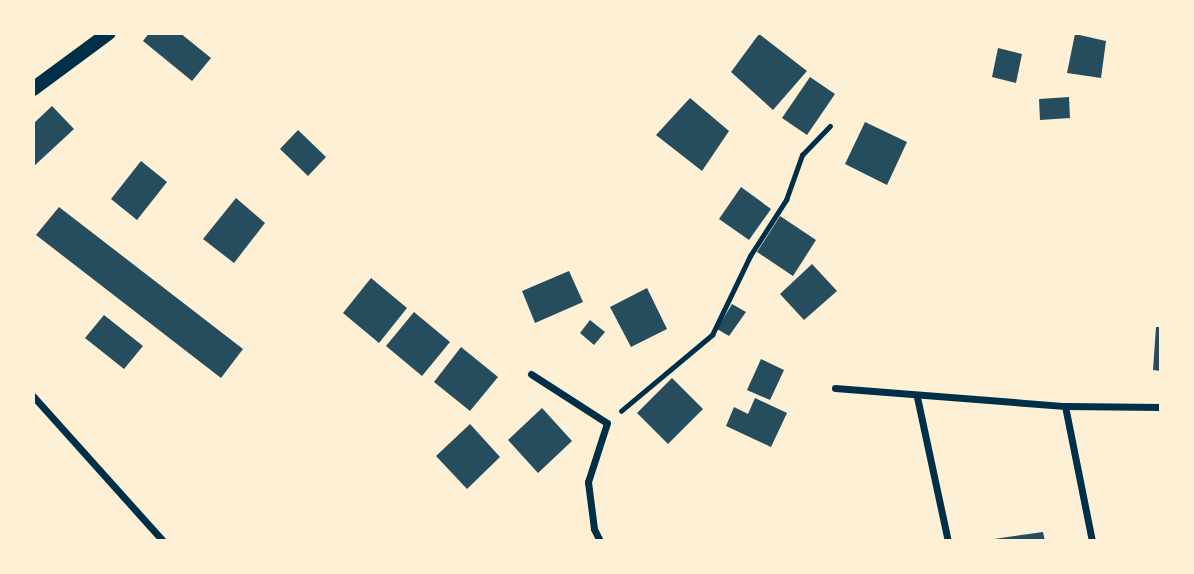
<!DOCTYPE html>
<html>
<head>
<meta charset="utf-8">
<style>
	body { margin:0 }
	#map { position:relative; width:1194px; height:574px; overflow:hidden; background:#fdf0d5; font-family:"Golos Text",sans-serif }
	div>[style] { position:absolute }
	.building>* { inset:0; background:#264d5e }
	.path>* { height:4.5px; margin:-2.25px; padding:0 2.25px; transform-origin:2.25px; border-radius:2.25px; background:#003049 }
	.minor>* { height:7px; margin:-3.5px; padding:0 3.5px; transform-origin:3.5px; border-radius:3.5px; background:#003049 }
	.secondary>* { height:14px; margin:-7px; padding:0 7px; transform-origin:7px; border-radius:7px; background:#003049 }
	span { translate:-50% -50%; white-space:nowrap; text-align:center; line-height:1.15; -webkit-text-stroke:5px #fdf0d5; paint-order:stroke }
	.frame { position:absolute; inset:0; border:35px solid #fdf0d5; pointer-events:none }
</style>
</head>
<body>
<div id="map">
	<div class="building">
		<div style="clip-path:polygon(149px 33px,180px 33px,211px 58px,192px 81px,143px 41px)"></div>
		<div style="clip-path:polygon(759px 34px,807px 71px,773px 110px,731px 72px)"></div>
		<div style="clip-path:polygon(1075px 34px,1106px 41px,1101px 78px,1067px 73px)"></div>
		<div style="clip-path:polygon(998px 48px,1022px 54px,1016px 83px,992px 77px)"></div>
		<div style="clip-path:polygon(810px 77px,835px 94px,807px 135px,782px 118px)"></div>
		<div style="clip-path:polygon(1069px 97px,1070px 118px,1040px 120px,1039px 99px)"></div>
		<div style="clip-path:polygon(690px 98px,729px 131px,702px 171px,656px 135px)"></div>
		<div style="clip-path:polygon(52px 106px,74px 129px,33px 167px,33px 124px)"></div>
		<div style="clip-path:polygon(865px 122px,907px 142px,887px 185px,845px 164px)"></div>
		<div style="clip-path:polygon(298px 130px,326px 157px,308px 176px,280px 149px)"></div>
		<div style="clip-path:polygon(141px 161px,167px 182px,137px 220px,111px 199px)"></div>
		<div style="clip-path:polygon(741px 187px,771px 209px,749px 240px,719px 219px)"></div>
		<div style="clip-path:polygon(236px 198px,265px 223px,234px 263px,203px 239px)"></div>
		<div style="clip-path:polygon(59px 207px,243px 349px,221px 378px,36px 235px)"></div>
		<div style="clip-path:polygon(780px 216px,816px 240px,793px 276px,757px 252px)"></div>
		<div style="clip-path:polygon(812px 264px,837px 291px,804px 320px,780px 294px)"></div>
		<div style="clip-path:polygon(569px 271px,583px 302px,535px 323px,522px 291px)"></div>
		<div style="clip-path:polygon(371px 278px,407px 308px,379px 343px,343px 313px)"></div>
		<div style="clip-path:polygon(647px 288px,667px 329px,631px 347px,610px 307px)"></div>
		<div style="clip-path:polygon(732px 304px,746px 312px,729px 336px,717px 329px)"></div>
		<div style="clip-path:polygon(414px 312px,450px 342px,422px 376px,386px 346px)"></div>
		<div style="clip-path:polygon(104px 315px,143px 346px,124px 369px,85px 338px)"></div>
		<div style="clip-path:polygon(590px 320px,605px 332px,594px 345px,580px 333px)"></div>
		<div style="clip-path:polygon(1156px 327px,1161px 327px,1161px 371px,1153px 370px)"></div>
		<div style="clip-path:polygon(461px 347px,498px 377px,470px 411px,434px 382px)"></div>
		<div style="clip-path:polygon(761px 359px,784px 370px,770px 400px,747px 390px)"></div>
		<div style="clip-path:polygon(672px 378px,703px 409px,668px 444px,637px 413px)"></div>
		<div style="clip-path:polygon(755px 398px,787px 413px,771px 447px,726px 426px,734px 407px,748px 414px)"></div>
		<div style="clip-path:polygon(542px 408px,572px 441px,538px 473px,508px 440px)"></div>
		<div style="clip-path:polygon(470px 424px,500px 457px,467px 489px,436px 456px)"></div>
		<div style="clip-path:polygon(1043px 532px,1045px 541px,994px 541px,994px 539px)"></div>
	</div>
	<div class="path">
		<div style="left:621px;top:411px;width:119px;rotate:-39.9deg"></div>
		<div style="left:712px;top:335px;width:88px;rotate:-64.3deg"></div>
		<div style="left:750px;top:256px;width:67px;rotate:-57.3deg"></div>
		<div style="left:786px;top:200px;width:48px;rotate:-70.4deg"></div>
		<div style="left:802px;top:155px;width:40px;rotate:-46deg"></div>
	</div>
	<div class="minor">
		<div style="left:531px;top:374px;width:90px;rotate:32.8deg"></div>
		<div style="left:607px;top:423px;width:62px;rotate:107.9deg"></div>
		<div style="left:588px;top:482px;width:47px;rotate:82.7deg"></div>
		<div style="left:594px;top:529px;width:13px;rotate:63deg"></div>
		<div style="left:835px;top:388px;width:231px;rotate:4.5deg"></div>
		<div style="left:1065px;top:406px;width:96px;rotate:0.6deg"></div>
		<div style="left:33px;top:396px;width:195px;rotate:48.1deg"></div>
		<div style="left:917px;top:397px;width:147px;rotate:77.9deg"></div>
		<div style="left:1065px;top:406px;width:138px;rotate:78.7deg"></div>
	</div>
	<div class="secondary">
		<div style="left:33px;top:89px;width:94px;rotate:-36.4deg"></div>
	</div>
	<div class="frame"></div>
</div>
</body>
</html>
